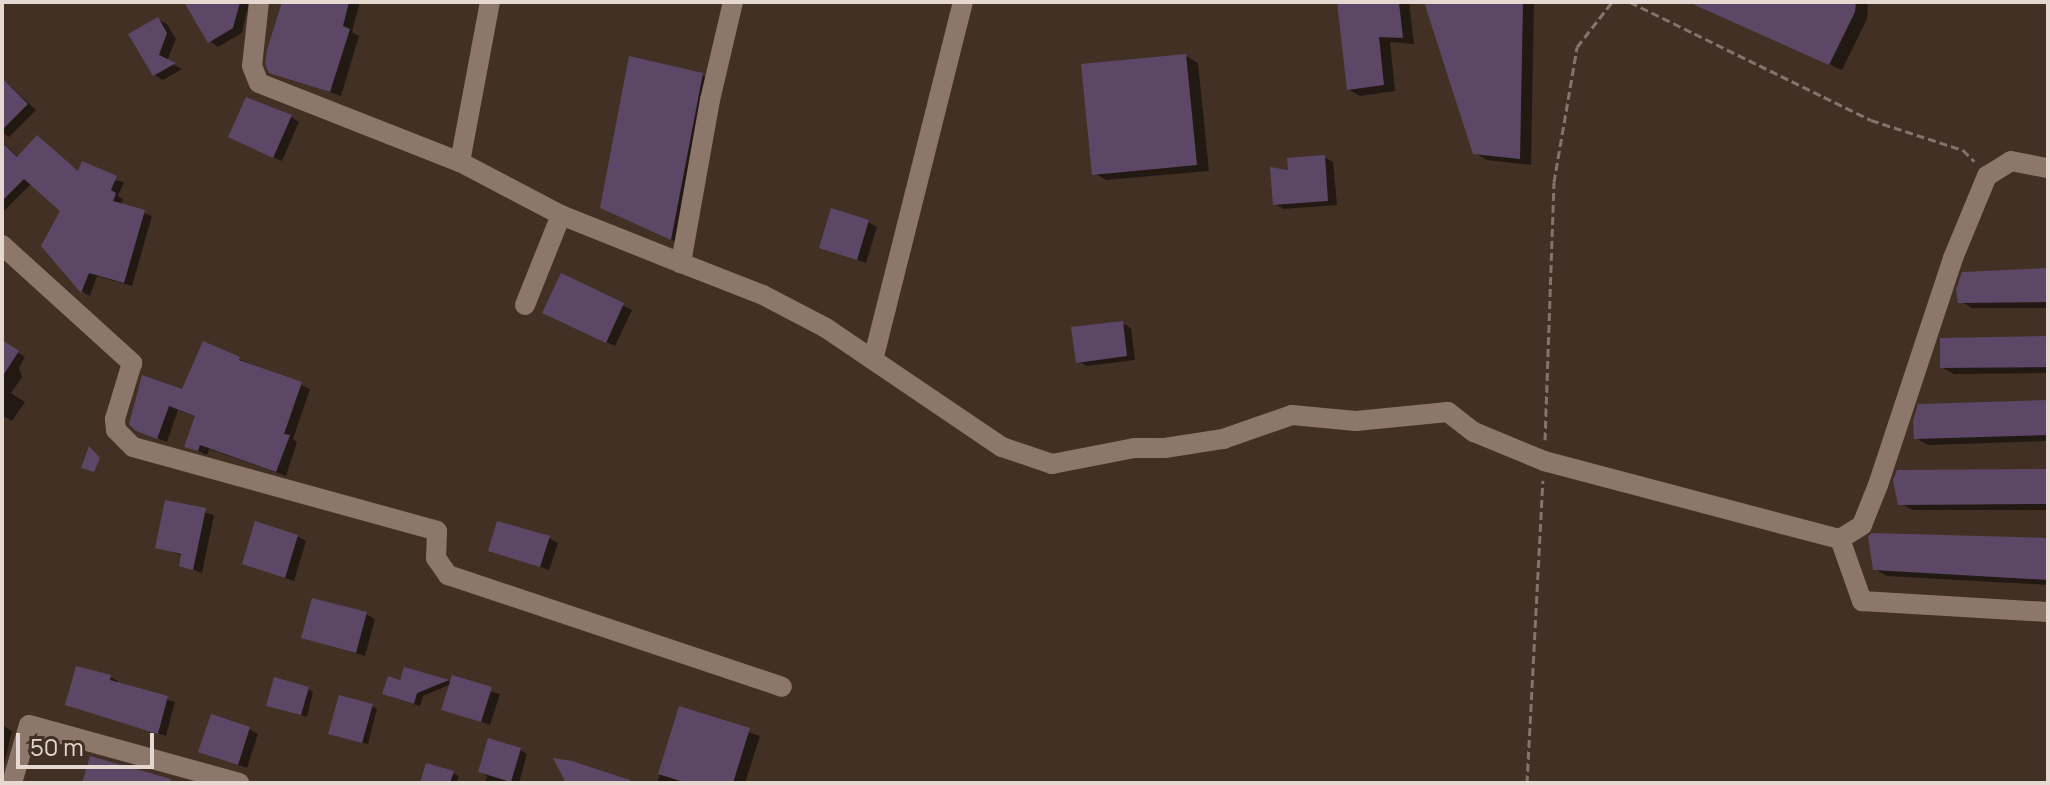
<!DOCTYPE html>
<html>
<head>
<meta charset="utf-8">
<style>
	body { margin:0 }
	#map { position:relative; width:2050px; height:785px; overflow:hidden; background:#423025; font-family:Manrope,sans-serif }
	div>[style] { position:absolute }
	.shadow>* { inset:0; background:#0007 }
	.building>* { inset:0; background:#5c4866 }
	.path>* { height:3px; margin-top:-1.5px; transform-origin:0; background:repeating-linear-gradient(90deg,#83736a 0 8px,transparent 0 12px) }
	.minor>* { height:20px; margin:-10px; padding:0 10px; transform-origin:10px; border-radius:10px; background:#8c776a }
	span { translate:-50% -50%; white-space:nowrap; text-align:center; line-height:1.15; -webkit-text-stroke:6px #423025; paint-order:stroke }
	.frame { position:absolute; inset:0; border:4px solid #e4d8d1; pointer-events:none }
	.scale { position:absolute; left:16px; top:733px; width:138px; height:36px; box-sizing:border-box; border:4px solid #e4d8d1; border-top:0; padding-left:10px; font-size:24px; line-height:28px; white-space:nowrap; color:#e4d8d1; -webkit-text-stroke:6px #423025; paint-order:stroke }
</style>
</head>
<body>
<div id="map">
	<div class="shadow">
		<div style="clip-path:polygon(186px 2px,249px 2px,242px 33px,218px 47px,210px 41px)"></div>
		<div style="clip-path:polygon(284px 2px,360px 2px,352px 32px,359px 36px,341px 96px,270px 72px)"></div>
		<div style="clip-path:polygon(1339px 2px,1409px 2px,1414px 44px,1390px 42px,1395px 91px,1360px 96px,1348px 89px)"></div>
		<div style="clip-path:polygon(1426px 2px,1534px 2px,1531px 165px,1487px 160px,1475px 153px)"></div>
		<div style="clip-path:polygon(1689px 2px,1868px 2px,1867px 19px,1842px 70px)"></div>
		<div style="clip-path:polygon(158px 19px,167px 24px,176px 39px,167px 61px,182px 69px,163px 80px,154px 75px)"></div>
		<div style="clip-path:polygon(1186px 56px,1198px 63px,1209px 171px,1106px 180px,1094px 173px)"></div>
		<div style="clip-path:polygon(702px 75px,714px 82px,683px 245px,614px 214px)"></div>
		<div style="clip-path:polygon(2px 78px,36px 110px,9px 137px,2px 132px)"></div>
		<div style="clip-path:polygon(291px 117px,299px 122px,282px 161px,239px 142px)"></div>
		<div style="clip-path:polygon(37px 137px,80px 173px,124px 182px,118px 196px,123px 199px,121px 205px,152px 216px,132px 286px,97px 276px,90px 296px,83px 292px,44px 246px,63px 211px,32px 183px,2px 213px,2px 141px,19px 158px)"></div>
		<div style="clip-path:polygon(1324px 157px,1333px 162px,1337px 205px,1284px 209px,1275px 204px,1290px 172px)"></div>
		<div style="clip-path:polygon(868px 222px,877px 227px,866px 263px,822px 247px)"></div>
		<div style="clip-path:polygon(2048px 270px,2048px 308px,1972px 308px,1960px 301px)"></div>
		<div style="clip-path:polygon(562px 276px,632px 310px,615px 346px,553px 318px)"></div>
		<div style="clip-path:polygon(1122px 323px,1131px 328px,1135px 360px,1087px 366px,1078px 361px)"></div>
		<div style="clip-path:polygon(2048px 338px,2048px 373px,1954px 374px,1941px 367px,1942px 340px)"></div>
		<div style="clip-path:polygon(2px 342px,25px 357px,19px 368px,22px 377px,11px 393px,25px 402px,12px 421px,2px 415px)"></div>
		<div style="clip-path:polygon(239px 359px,310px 389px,293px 439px,297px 442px,286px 476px,209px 449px,207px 455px,187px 446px,197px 417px,178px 410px,167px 442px,137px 430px,183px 392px)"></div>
		<div style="clip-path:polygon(2048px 402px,2048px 441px,1928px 445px,1916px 438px)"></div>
		<div style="clip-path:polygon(2048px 471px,2048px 510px,1912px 510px,1900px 503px)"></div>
		<div style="clip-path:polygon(167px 502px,214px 515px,202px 573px,181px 565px,183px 556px,157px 547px)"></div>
		<div style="clip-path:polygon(297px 536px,306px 541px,294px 581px,244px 564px)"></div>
		<div style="clip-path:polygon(549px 538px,558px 543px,549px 570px,491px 550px)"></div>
		<div style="clip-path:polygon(2048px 540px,2048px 585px,1887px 576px,1875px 569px)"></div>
		<div style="clip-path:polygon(366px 614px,375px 619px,365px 656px,304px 638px)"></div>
		<div style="clip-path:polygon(405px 670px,500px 694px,490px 725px,444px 709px,451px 684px,423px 696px,420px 706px,390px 697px)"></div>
		<div style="clip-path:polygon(110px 677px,118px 681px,117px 684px,175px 702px,166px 736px,75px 708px)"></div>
		<div style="clip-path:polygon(308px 689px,313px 692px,307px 717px,268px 705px)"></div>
		<div style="clip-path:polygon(372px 706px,377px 709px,368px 744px,336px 736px)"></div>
		<div style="clip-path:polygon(680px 709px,760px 736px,745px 783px,657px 783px)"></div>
		<div style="clip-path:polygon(2px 725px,12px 731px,3px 769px,2px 768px)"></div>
		<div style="clip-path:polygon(249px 729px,258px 734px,247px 768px,201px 751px)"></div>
		<div style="clip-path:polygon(520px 750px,527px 754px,519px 783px,485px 783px,487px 776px,480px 772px)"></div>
		<div style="clip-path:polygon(453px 773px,459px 776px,456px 783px,422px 783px)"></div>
	</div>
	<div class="building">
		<div style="clip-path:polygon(184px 2px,240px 2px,233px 28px,208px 43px)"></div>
		<div style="clip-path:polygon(282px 2px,349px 2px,343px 26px,350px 29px,330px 92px,269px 73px,265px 64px,267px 50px)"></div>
		<div style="clip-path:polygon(1337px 2px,1399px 2px,1403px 38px,1379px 37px,1384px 85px,1347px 90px)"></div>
		<div style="clip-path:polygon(1424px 2px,1523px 2px,1520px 159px,1473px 154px)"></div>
		<div style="clip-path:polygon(1688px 2px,1856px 2px,1855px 12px,1829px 65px)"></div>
		<div style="clip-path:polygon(158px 17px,167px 33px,159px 55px,176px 63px,153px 76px,128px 34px)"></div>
		<div style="clip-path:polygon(1186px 54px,1197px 165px,1092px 175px,1081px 64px)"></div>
		<div style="clip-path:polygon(629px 56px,703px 73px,671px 240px,600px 208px)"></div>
		<div style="clip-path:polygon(2px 78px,28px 104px,2px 130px)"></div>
		<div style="clip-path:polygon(246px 97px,292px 115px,273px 158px,228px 137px)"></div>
		<div style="clip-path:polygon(37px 135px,78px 171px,82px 161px,117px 176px,111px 190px,116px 193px,113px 201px,145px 210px,124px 283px,89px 273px,81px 293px,41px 246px,60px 211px,24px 179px,2px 201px,2px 142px,17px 157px)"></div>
		<div style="clip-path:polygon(1325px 155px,1328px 201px,1273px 205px,1270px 167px,1288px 170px,1287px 158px)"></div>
		<div style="clip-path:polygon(831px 208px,869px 220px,857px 260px,819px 248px)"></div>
		<div style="clip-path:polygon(2048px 268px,2048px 302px,1958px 303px,1956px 290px,1962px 272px)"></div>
		<div style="clip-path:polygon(561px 273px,624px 303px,606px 343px,542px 313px)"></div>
		<div style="clip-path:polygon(1123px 321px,1127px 356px,1076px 363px,1071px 327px)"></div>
		<div style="clip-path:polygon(2048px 336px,2048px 367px,1940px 368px,1940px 338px)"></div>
		<div style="clip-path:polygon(2px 340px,19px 351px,2px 377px)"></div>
		<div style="clip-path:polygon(203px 341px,240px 357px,239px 360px,302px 382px,284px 434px,290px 435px,276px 472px,200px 445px,198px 451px,184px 447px,195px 416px,169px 406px,157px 439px,136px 431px,129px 424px,142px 375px,182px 389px)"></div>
		<div style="clip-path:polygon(2048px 400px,2048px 435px,1914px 439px,1913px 421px,1918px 404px)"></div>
		<div style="clip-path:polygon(89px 446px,100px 458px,94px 472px,81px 468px)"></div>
		<div style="clip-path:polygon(2048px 469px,2048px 504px,1898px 505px,1893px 480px,1897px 470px)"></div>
		<div style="clip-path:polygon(165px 500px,206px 508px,193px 570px,179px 566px,181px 554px,155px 548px)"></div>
		<div style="clip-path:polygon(255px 521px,298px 535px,285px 578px,242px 564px)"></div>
		<div style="clip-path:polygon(497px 521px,550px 536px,540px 567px,488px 551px)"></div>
		<div style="clip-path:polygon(1872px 533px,2048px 538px,2048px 580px,1873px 570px,1868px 536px)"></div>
		<div style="clip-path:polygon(312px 598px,367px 612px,356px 653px,301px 638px)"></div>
		<div style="clip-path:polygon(76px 666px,111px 675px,110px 680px,168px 696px,158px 734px,65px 705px)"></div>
		<div style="clip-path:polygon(404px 667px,449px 680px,417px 693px,414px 704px,382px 694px,388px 676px,400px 680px)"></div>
		<div style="clip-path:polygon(452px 675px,492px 687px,481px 722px,441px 710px)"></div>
		<div style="clip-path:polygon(274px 677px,309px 687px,301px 715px,266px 706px)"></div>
		<div style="clip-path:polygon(339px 695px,373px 704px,362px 743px,328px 734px)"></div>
		<div style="clip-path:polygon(679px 706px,750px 728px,733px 783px,687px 783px,658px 774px)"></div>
		<div style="clip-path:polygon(211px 714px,250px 727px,238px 765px,198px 752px)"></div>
		<div style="clip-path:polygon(488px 738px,521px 748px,511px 782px,478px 772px)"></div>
		<div style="clip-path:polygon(90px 756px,171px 779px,171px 783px,82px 783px)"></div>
		<div style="clip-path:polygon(553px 758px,572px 761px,630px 780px,630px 783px,566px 783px)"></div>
		<div style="clip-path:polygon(426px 763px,454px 771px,450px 783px,420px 783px)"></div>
	</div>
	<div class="path">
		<div style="left:1630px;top:2px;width:268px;rotate:26.1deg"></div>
		<div style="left:1871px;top:120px;width:97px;rotate:18.1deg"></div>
		<div style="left:1963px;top:150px;width:16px;rotate:45deg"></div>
		<div style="left:1545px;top:440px;width:258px;rotate:-88deg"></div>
		<div style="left:1554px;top:182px;width:137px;rotate:-80.3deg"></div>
		<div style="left:1577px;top:47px;width:57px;rotate:-52.1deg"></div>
		<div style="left:1527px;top:783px;width:303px;rotate:-87deg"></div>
	</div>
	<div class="minor">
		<div style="left:259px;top:2px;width:64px;rotate:96.2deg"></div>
		<div style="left:252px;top:66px;width:18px;rotate:68deg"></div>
		<div style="left:259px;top:83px;width:216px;rotate:21.5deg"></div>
		<div style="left:460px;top:162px;width:114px;rotate:27.7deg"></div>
		<div style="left:561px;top:215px;width:129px;rotate:21.8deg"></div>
		<div style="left:733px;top:2px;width:101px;rotate:103.2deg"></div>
		<div style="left:710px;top:100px;width:166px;rotate:100.1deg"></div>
		<div style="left:681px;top:263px;width:88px;rotate:21.3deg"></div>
		<div style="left:763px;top:295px;width:71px;rotate:27.6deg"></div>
		<div style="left:826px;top:328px;width:212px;rotate:34.1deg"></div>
		<div style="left:1002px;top:447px;width:53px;rotate:18.8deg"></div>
		<div style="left:1052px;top:464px;width:84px;rotate:-11deg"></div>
		<div style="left:1134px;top:448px;width:31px"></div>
		<div style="left:1165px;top:448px;width:59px;rotate:-8.8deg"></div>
		<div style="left:1223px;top:439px;width:73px;rotate:-19.2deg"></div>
		<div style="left:1292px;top:415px;width:64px;rotate:5.4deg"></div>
		<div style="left:1356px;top:421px;width:92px;rotate:-5.6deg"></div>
		<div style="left:1448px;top:412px;width:33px;rotate:38deg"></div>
		<div style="left:1474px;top:432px;width:76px;rotate:22.5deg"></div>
		<div style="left:1544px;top:461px;width:306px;rotate:14.8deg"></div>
		<div style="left:1840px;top:539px;width:66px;rotate:70.5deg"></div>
		<div style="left:1862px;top:601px;width:186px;rotate:3.4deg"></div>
		<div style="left:460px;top:162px;width:163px;rotate:-79.4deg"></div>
		<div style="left:2px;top:245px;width:176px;rotate:42.2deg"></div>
		<div style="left:132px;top:363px;width:59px;rotate:106.9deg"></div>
		<div style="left:115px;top:419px;width:11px;rotate:85deg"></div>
		<div style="left:116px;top:430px;width:24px;rotate:45deg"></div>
		<div style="left:133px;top:447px;width:315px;rotate:15.4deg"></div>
		<div style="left:437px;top:531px;width:27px;rotate:92deg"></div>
		<div style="left:436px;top:558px;width:21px;rotate:55deg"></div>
		<div style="left:448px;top:575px;width:352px;rotate:18.5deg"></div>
		<div style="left:525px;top:305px;width:97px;rotate:-68.2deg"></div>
		<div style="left:873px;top:360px;width:369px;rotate:-75.9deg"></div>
		<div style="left:1840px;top:539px;width:26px;rotate:-32deg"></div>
		<div style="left:1862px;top:525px;width:43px;rotate:-68.2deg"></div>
		<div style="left:1878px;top:485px;width:239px;rotate:-71.7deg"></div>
		<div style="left:1953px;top:258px;width:89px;rotate:-67.5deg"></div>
		<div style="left:1987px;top:176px;width:28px;rotate:-32deg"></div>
		<div style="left:2011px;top:161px;width:38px;rotate:11deg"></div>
		<div style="left:12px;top:783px;width:60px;rotate:-73.7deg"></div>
		<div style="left:29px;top:725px;width:218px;rotate:15.4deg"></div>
	</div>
	<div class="frame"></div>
	<div class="scale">50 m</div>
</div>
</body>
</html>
